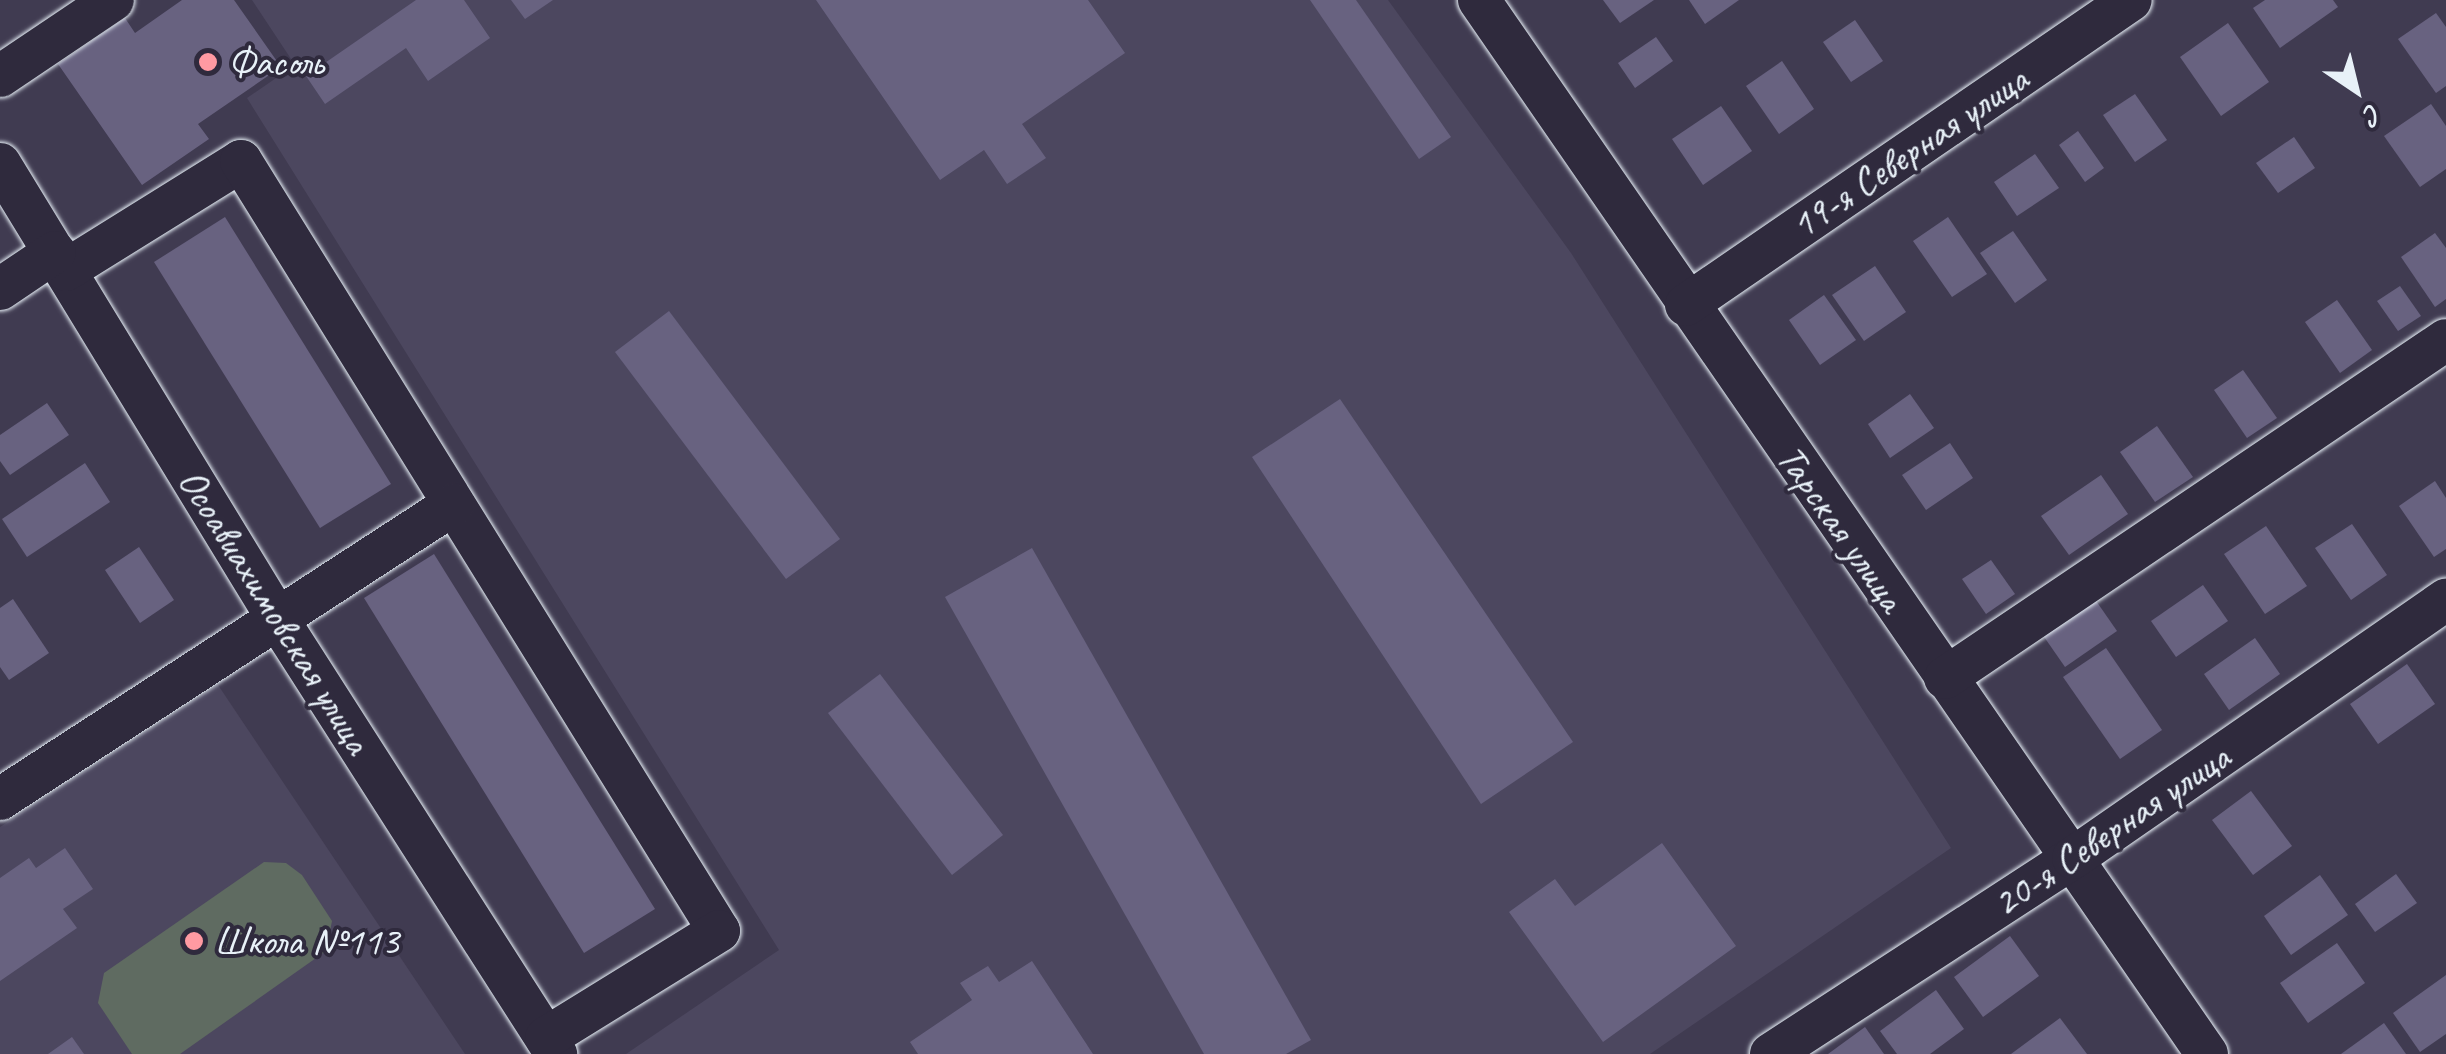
<!DOCTYPE html>
<html>
<head>
<meta charset="utf-8">
<style>
	body { margin:0 }
	#map { position:relative; width:2446px; height:1054px; overflow:hidden; background:#403b51; font-family:Caveat,sans-serif }
	div>[style] { position:absolute }
	.built>* { inset:0; background:#4c475f }
	.green>* { inset:0; background:#5f6b61 }
	.building>* { inset:0; background:#686280 }
	.roads { filter:drop-shadow(0 0 2px #e8f1f8) drop-shadow(0 0 2px #e8f1f8) }
	.minor>* { height:42px; margin:-21px; padding:0 21px; transform-origin:21px; border-radius:21px; background:#2f2a3d }
	.dots>* { width:28px; height:28px; translate:-50% -50%; box-sizing:border-box; border:5px solid #2f2a3d; border-radius:50% }
	span { translate:-50% -50%; white-space:nowrap; text-align:center; line-height:1.15; -webkit-text-stroke:8px #2f2a3d; paint-order:stroke }
	.poi-label { font-size:40px; color:#e8f1f8 }
	.left { translate:0 -50%; text-align:left }
	.street-label { font-size:40px; color:#e8f1f8 }
	.north { position:absolute; left:2306px; top:40px; width:100px; height:100px; -webkit-text-stroke:8px #2f2a3d; paint-order:stroke; rotate:145deg; font-size:28px; font-weight:700; line-height:40px; text-align:center; color:#e8f1f8 }
	.north::after { content:''; display:block; margin:auto; width:35px; height:45px; background:#e8f1f8; clip-path:polygon(50% 0,100% 100%,50% 72%,0 100%) }
</style>
</head>
<body>
<div id="map">
	<div class="built">
		<div style="clip-path:polygon(252px 0,1388px 0,1571px 253px,1951px 848px,1650px 1054px,626px 1054px,779px 950px,247px 98px,295px 65px)"></div>
		<div style="clip-path:polygon(218px 685px,465px 1054px,0 1054px,0 827px)"></div>
	</div>
	<div class="green">
		<div style="clip-path:polygon(264px 862px,286px 863px,302px 875px,332px 921px,326px 951px,180px 1054px,132px 1054px,98px 1003px,104px 973px)"></div>
	</div>
	<div class="building">
		<div style="clip-path:polygon(182px 0,234px 0,281px 67px,198px 124px,209px 139px,142px 185px,58px 64px,125px 18px,135px 33px)"></div>
		<div style="clip-path:polygon(416px 0,464px 0,490px 38px,428px 81px,406px 48px,325px 104px,306px 76px)"></div>
		<div style="clip-path:polygon(511px 0,553px 0,525px 19px)"></div>
		<div style="clip-path:polygon(816px 0,1088px 0,1125px 53px,1022px 124px,1046px 158px,1007px 184px,984px 150px,940px 180px)"></div>
		<div style="clip-path:polygon(1310px 0,1356px 0,1451px 137px,1419px 159px)"></div>
		<div style="clip-path:polygon(1603px 0,1654px 0,1620px 23px)"></div>
		<div style="clip-path:polygon(1689px 0,1739px 0,1705px 24px)"></div>
		<div style="clip-path:polygon(2265px 0,2333px 0,2338px 7px,2280px 48px,2253px 8px)"></div>
		<div style="clip-path:polygon(2436px 13px,2446px 27px,2446px 86px,2436px 93px,2398px 39px)"></div>
		<div style="clip-path:polygon(1855px 20px,1883px 61px,1851px 82px,1823px 42px)"></div>
		<div style="clip-path:polygon(2228px 23px,2269px 82px,2221px 116px,2180px 57px)"></div>
		<div style="clip-path:polygon(1656px 37px,1673px 61px,1635px 88px,1618px 63px)"></div>
		<div style="clip-path:polygon(1782px 61px,1814px 109px,1779px 134px,1746px 86px)"></div>
		<div style="clip-path:polygon(2135px 94px,2167px 140px,2135px 162px,2103px 115px)"></div>
		<div style="clip-path:polygon(2431px 104px,2446px 126px,2446px 169px,2420px 187px,2384px 136px)"></div>
		<div style="clip-path:polygon(1721px 106px,1752px 151px,1703px 185px,1672px 139px)"></div>
		<div style="clip-path:polygon(2078px 131px,2104px 168px,2085px 182px,2059px 145px)"></div>
		<div style="clip-path:polygon(2294px 137px,2315px 168px,2278px 193px,2256px 163px)"></div>
		<div style="clip-path:polygon(2035px 154px,2059px 188px,2017px 216px,1994px 182px)"></div>
		<div style="clip-path:polygon(225px 217px,391px 484px,320px 528px,154px 262px)"></div>
		<div style="clip-path:polygon(1948px 217px,1987px 274px,1952px 297px,1913px 241px)"></div>
		<div style="clip-path:polygon(2013px 231px,2047px 280px,2015px 303px,1980px 253px)"></div>
		<div style="clip-path:polygon(2435px 233px,2446px 248px,2446px 299px,2435px 307px,2401px 257px)"></div>
		<div style="clip-path:polygon(1875px 266px,1906px 312px,1864px 341px,1832px 295px)"></div>
		<div style="clip-path:polygon(2400px 286px,2421px 316px,2398px 331px,2377px 301px)"></div>
		<div style="clip-path:polygon(1824px 295px,1856px 340px,1820px 365px,1789px 320px)"></div>
		<div style="clip-path:polygon(2337px 300px,2372px 350px,2340px 373px,2305px 322px)"></div>
		<div style="clip-path:polygon(669px 311px,840px 539px,786px 579px,615px 352px)"></div>
		<div style="clip-path:polygon(2243px 370px,2277px 418px,2247px 438px,2214px 390px)"></div>
		<div style="clip-path:polygon(1910px 394px,1934px 428px,1890px 458px,1868px 424px)"></div>
		<div style="clip-path:polygon(1340px 399px,1573px 742px,1481px 804px,1252px 457px)"></div>
		<div style="clip-path:polygon(47px 403px,69px 435px,10px 475px,0 461px,0 435px)"></div>
		<div style="clip-path:polygon(2157px 426px,2193px 477px,2155px 502px,2120px 452px)"></div>
		<div style="clip-path:polygon(1950px 443px,1973px 478px,1926px 510px,1902px 475px)"></div>
		<div style="clip-path:polygon(85px 463px,110px 502px,27px 557px,2px 519px)"></div>
		<div style="clip-path:polygon(2101px 475px,2128px 514px,2069px 555px,2041px 516px)"></div>
		<div style="clip-path:polygon(2435px 481px,2446px 498px,2446px 549px,2434px 557px,2399px 506px)"></div>
		<div style="clip-path:polygon(2352px 524px,2387px 575px,2351px 600px,2315px 548px)"></div>
		<div style="clip-path:polygon(2266px 526px,2307px 586px,2265px 614px,2224px 554px)"></div>
		<div style="clip-path:polygon(139px 547px,174px 600px,140px 623px,105px 570px)"></div>
		<div style="clip-path:polygon(1032px 548px,1311px 1040px,1286px 1054px,1204px 1054px,945px 597px)"></div>
		<div style="clip-path:polygon(434px 554px,655px 909px,584px 953px,364px 598px)"></div>
		<div style="clip-path:polygon(1991px 560px,2015px 594px,1986px 614px,1962px 579px)"></div>
		<div style="clip-path:polygon(2203px 585px,2228px 621px,2176px 657px,2151px 621px)"></div>
		<div style="clip-path:polygon(2092px 595px,2117px 631px,2065px 667px,2040px 631px)"></div>
		<div style="clip-path:polygon(13px 599px,49px 653px,9px 680px,0 667px,0 608px)"></div>
		<div style="clip-path:polygon(2255px 638px,2280px 674px,2229px 710px,2204px 674px)"></div>
		<div style="clip-path:polygon(2106px 648px,2162px 730px,2120px 759px,2063px 677px)"></div>
		<div style="clip-path:polygon(2407px 664px,2435px 704px,2378px 744px,2350px 704px)"></div>
		<div style="clip-path:polygon(880px 674px,1003px 835px,952px 875px,828px 713px)"></div>
		<div style="clip-path:polygon(2251px 791px,2292px 846px,2253px 875px,2212px 820px)"></div>
		<div style="clip-path:polygon(1662px 843px,1736px 946px,1603px 1042px,1509px 912px,1555px 879px,1575px 906px)"></div>
		<div style="clip-path:polygon(65px 848px,93px 889px,63px 909px,77px 928px,0 981px,0 878px,29px 858px,36px 868px)"></div>
		<div style="clip-path:polygon(2396px 874px,2417px 903px,2375px 932px,2355px 904px)"></div>
		<div style="clip-path:polygon(2320px 875px,2348px 915px,2291px 955px,2264px 916px)"></div>
		<div style="clip-path:polygon(2010px 936px,2039px 976px,1983px 1017px,1954px 977px)"></div>
		<div style="clip-path:polygon(2337px 943px,2365px 983px,2308px 1023px,2280px 983px)"></div>
		<div style="clip-path:polygon(1032px 961px,1093px 1054px,918px 1054px,910px 1042px,972px 1000px,960px 983px,988px 966px,999px 982px)"></div>
		<div style="clip-path:polygon(2446px 975px,2446px 1034px,2420px 1052px,2393px 1013px)"></div>
		<div style="clip-path:polygon(1936px 990px,1964px 1029px,1930px 1054px,1897px 1054px,1880px 1031px)"></div>
		<div style="clip-path:polygon(2060px 1018px,2087px 1054px,2011px 1054px)"></div>
		<div style="clip-path:polygon(2384px 1023px,2406px 1054px,2341px 1054px)"></div>
		<div style="clip-path:polygon(1865px 1027px,1884px 1054px,1828px 1054px)"></div>
		<div style="clip-path:polygon(72px 1037px,84px 1054px,48px 1054px)"></div>
	</div>
	<div class="roads">
		<div class="minor">
			<div style="left:1479px;top:0;width:1281px;rotate:55.37deg"></div>
			<div style="left:0;top:76px;width:136px;rotate:-33.9deg"></div>
			<div style="left:0;top:164px;width:532px;rotate:58.61deg"></div>
			<div style="left:277px;top:618px;width:518px;rotate:57.38deg"></div>
			<div style="left:66px;top:270px;width:206px;rotate:-31.9deg"></div>
			<div style="left:241px;top:161px;width:906px;rotate:58.17deg"></div>
			<div style="left:719px;top:931px;width:203px;rotate:148.3deg"></div>
			<div style="left:0;top:289px;width:66px;rotate:-33.9deg"></div>
			<div style="left:1686px;top:305px;width:539px;rotate:-34.43deg"></div>
			<div style="left:1945px;top:678px;width:604px;rotate:-34.01deg"></div>
			<div style="left:0;top:799px;width:541px;rotate:-33.01deg"></div>
			<div style="left:1771px;top:1054px;width:360px;rotate:-33deg"></div>
			<div style="left:2073px;top:858px;width:454px;rotate:-34.7deg"></div>
		</div>
	</div>
	<div class="dots">
		<div style="left:208px;top:62px;background:#ff9aa2"></div>
		<div style="left:194px;top:941px;background:#ff9aa2"></div>
	</div>
	<div class="poi-label">
		<span class="left" style="left:228px;top:62px">Фасоль</span>
		<span class="left" style="left:214px;top:941px">Школа №113</span>
	</div>
	<div class="street-label">
		<span style="left:1909px;top:152px;rotate:-34deg">19-я Северная улица</span>
		<span style="left:1841px;top:528px;rotate:55deg">Тарская улица</span>
		<span style="left:275px;top:611px;rotate:58deg">Осоавиахимовская улица</span>
		<span style="left:2111px;top:830px;rotate:-34deg">20-я Северная улица</span>
	</div>
	<div class="north">С</div>
</div>
</body>
</html>
